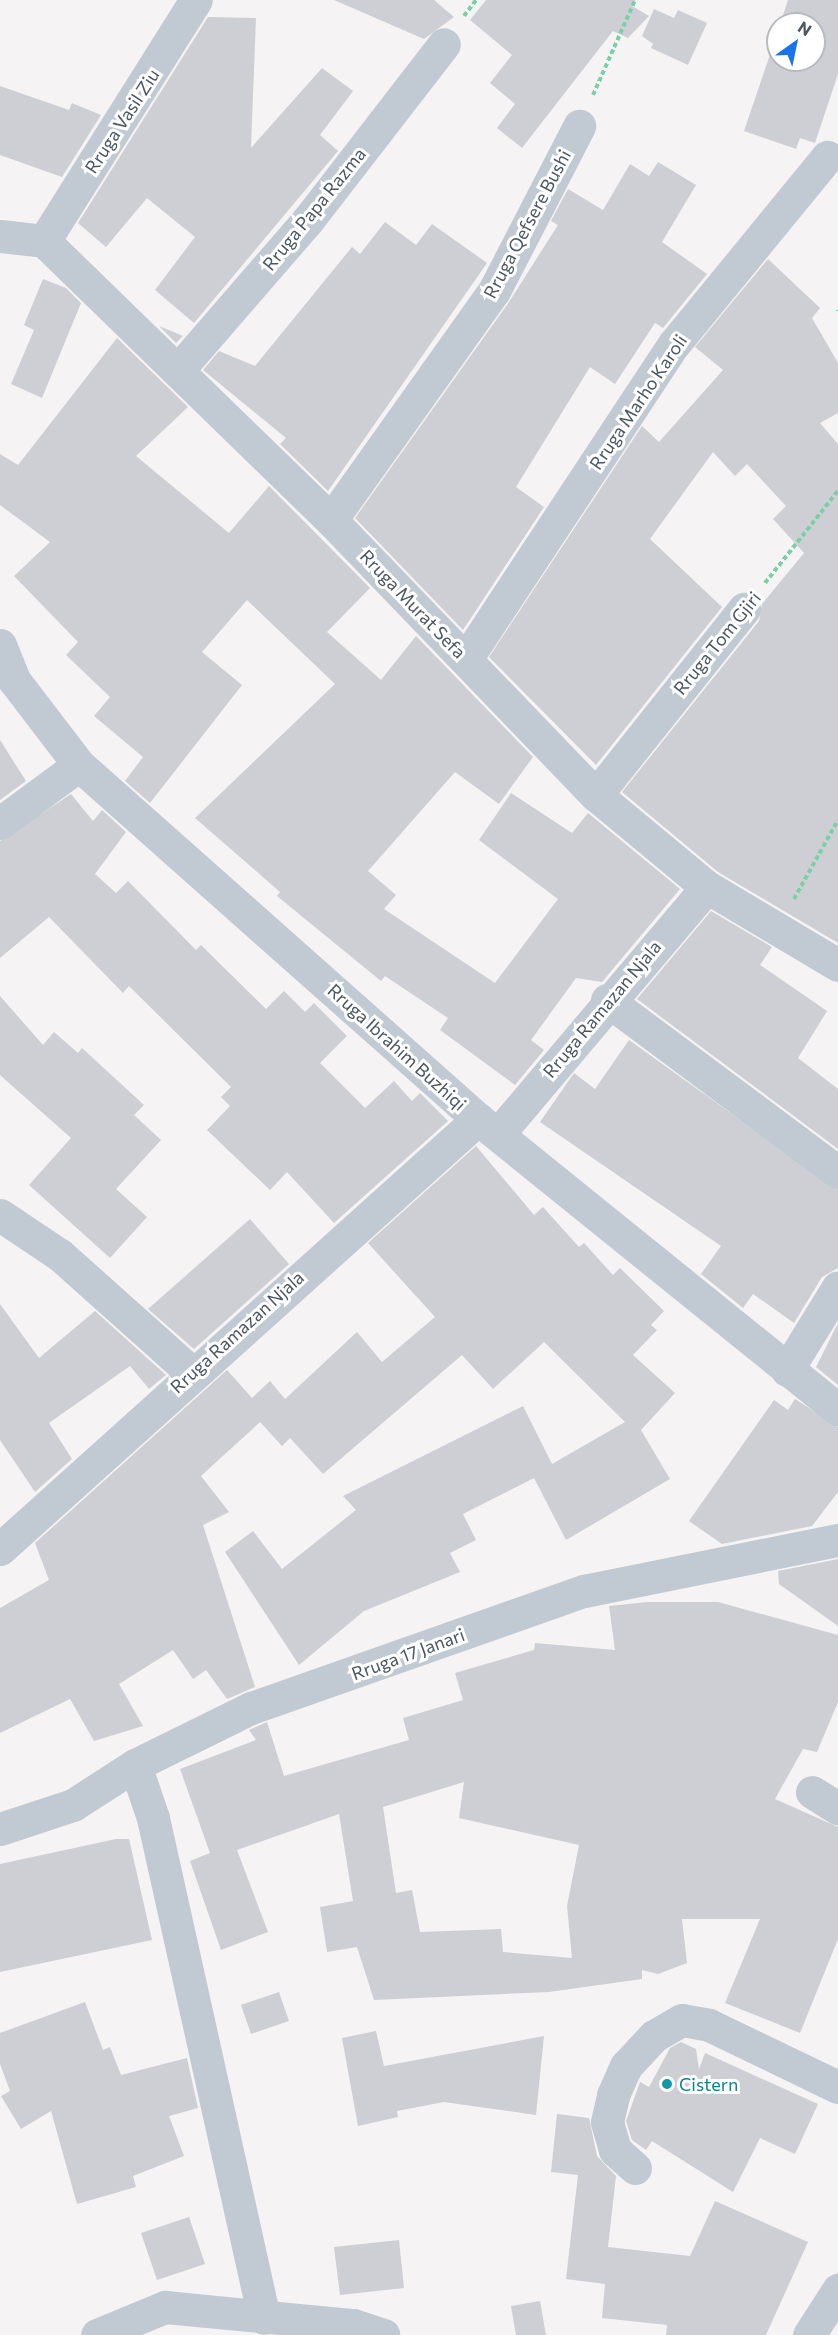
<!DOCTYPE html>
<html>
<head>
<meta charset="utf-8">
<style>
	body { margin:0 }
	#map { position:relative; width:838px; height:2335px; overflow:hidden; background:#f5f3f3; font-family:Commissioner,sans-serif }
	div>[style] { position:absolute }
	.building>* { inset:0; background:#cdcfd5 }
	.path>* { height:4px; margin-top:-2px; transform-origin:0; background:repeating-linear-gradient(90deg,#7ad0a6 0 4.5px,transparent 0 7.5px) }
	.minor>* { height:33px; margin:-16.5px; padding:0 16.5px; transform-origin:16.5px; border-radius:16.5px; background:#c1cad2 }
	.dots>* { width:16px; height:16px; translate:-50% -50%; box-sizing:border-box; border:3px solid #fff; border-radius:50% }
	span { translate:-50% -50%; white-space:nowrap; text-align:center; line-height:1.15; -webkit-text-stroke:6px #fff; paint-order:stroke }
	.street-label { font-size:18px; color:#4a5661 }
	.culture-label { font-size:18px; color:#0d838f }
	.left { translate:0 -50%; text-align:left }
	.north { position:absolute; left:766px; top:12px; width:60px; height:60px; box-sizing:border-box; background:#fff; border:2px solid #b7bbc0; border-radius:50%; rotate:33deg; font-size:16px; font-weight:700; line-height:24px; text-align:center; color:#4a5661 }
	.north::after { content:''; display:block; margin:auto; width:21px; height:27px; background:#1a73e8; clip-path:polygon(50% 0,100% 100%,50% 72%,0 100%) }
</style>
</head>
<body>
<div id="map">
	<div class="building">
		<div style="clip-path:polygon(334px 0,434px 0,454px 17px,424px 39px)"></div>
		<div style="clip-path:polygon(486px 0,636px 0,632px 6px,649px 16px,628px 38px,613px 31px,522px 148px,497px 128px,515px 104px,490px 83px,512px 55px,470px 20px)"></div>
		<div style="clip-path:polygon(788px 0,838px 0,838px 74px,815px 143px,800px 138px,796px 149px,744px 131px,778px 31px,778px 60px,814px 60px,814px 24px,780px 24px)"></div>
		<div style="clip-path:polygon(654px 9px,674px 18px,678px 10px,707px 23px,688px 65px,651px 48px,653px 44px,642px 36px)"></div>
		<div style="clip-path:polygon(208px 17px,256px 18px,251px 148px,322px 68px,353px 91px,320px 135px,338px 151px,194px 323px,155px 290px,195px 237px,147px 198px,106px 247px,78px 223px)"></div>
		<div style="clip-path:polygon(0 86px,69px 110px,72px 103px,101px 115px,62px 177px,0 155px)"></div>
		<div style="clip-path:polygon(658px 162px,696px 185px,662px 242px,707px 274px,663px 328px,655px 323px,615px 384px,590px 367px,516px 487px,544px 507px,463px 630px,355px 518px,509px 302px,558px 225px,551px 221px,568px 189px,603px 210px,630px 164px,649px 176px)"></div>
		<div style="clip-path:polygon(385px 222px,416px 245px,432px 224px,487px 263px,328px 491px,280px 444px,286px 438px,203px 370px,219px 351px,255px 366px,352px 247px,360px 254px)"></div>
		<div style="clip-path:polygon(768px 259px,820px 308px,812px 318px,838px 363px,838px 413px,820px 423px,838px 444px,838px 943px,718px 872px,622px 792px,759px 621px,762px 604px,804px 553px,773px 519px,786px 506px,747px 464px,735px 476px,713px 452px,650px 539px,722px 607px,596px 765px,489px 657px,642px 426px,659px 442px,723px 370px,695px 347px)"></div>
		<div style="clip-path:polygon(43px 279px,66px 288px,81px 303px,42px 398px,11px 384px,34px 330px,24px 325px)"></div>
		<div style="clip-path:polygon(159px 326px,164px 328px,183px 336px,176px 343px)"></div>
		<div style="clip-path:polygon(117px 338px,188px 407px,136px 456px,229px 533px,269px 486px,370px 588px,327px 632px,381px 680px,416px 636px,533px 757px,499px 804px,455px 772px,368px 871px,396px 895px,384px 909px,495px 983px,558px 899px,479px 840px,511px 793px,572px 833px,588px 813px,680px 889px,602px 982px,576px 978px,531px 1040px,544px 1050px,515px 1085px,440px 1030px,448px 1018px,385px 976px,381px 981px,277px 896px,280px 892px,195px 818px,335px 684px,247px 600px,202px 652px,242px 685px,150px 803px,125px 781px,143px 757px,94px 716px,110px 697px,66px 655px,78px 642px,14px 576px,50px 542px,0 505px,0 454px,18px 465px)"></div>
		<div style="clip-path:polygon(0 740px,26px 781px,0 800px)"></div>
		<div style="clip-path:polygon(71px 794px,93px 821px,102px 810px,126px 832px,95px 874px,116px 893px,128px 881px,196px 950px,201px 945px,266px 1009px,284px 991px,305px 1012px,314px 1003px,347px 1036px,320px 1063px,365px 1108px,394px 1081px,412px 1101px,420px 1093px,448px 1121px,334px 1223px,287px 1172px,270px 1190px,207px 1130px,230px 1106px,221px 1097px,231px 1087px,129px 986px,123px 993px,49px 917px,0 958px,0 841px)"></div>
		<div style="clip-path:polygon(711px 911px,772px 947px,760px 965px,827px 1011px,798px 1058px,838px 1089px,838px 1149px,637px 999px)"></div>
		<div style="clip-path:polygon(0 996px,43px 1045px,54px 1032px,78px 1053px,82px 1048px,144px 1105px,134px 1115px,161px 1140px,116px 1189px,147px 1217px,110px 1258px,29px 1185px,71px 1138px,0 1075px)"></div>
		<div style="clip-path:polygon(629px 1040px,838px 1190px,838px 1268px,822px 1277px,794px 1323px,753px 1294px,743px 1308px,701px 1274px,721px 1246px,540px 1122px,574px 1073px,595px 1089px)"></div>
		<div style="clip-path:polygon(476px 1146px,534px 1215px,543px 1207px,579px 1247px,584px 1243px,613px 1275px,620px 1268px,664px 1311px,651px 1325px,657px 1330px,633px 1355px,675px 1393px,641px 1430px,670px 1479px,566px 1540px,534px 1478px,463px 1514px,476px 1540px,450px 1553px,460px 1572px,364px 1611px,299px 1665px,225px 1552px,253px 1531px,282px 1569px,356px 1510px,343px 1496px,523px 1406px,552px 1464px,625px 1422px,544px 1342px,493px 1389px,462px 1355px,323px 1474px,290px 1438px,282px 1446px,260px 1422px,201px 1476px,229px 1512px,203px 1525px,255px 1687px,227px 1699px,206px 1670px,193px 1679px,173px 1650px,119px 1684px,143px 1726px,94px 1741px,70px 1699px,0 1733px,0 1608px,49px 1580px,35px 1543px,227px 1370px,252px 1398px,270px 1381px,285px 1399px,357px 1332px,382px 1362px,435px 1317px,368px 1243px)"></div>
		<div style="clip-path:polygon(250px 1219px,289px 1264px,194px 1349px,148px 1309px)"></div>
		<div style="clip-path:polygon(0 1304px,39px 1358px,95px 1311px,166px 1375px,149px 1389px,130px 1366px,49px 1423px,72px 1459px,35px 1492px,0 1440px)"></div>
		<div style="clip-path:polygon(838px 1323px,838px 1385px,816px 1367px)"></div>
		<div style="clip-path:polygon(795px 1399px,838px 1427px,838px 1492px,812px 1526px,722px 1544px,689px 1521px,774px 1400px,788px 1410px)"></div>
		<div style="clip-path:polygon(838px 1559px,838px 1626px,779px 1584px,778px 1571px)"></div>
		<div style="clip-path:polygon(evenodd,648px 1602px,718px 1602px,838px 1635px,838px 1702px,817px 1752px,803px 1749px,775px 1799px,838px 1827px,838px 1939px,800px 2033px,725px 2003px,760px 1919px,682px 1919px,687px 1963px,658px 1974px,642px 1970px,642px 1979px,549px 1992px,374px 2000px,357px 1947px,327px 1952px,320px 1907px,353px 1901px,339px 1814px,237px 1850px,268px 1932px,221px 1950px,190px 1861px,210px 1853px,180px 1769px,256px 1740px,249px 1730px,267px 1722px,284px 1776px,409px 1740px,403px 1718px,463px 1700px,455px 1673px,534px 1650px,535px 1643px,615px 1650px,609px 1606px,648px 1602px,464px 1782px,459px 1818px,579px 1845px,567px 1906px,572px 1958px,503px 1952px,501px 1929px,420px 1932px,412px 1890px,396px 1893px,383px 1807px,464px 1782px)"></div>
		<div style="clip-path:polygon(116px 1839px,129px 1839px,152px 1940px,0 1972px,0 1864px)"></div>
		<div style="clip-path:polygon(279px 1992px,289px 2021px,251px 2034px,241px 2005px)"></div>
		<div style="clip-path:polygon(85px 2002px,103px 2050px,110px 2047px,121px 2075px,187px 2058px,198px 2108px,169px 2116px,184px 2156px,133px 2176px,136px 2187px,77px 2204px,51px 2111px,21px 2129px,1px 2096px,10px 2091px,0 2064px,0 2033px)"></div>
		<div style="clip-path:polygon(376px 2031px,384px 2066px,544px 2036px,536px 2115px,444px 2102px,397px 2111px,398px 2117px,358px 2126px,342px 2038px)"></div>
		<div style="clip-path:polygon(681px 2042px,696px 2049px,699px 2069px,705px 2053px,818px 2104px,795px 2154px,760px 2138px,733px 2192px,652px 2141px,646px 2150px,632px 2140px,626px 2121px,640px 2082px,649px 2087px,670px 2048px)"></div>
		<div style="clip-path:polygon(557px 2114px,589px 2118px,597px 2156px,616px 2176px,608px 2247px,690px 2256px,715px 2201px,808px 2242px,766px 2335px,666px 2335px,667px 2325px,602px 2318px,605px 2284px,566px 2279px,578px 2175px,551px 2172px)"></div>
		<div style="clip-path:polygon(189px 2217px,205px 2264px,157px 2280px,141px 2233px)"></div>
		<div style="clip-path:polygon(399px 2240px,404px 2288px,340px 2295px,334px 2247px)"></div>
		<div style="clip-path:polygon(540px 2301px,546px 2335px,516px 2335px,511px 2306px)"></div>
	</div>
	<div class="path">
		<div style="left:464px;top:16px;width:20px;rotate:-53deg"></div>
		<div style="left:593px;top:95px;width:104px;rotate:-66.1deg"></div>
		<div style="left:838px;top:310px;width:1px;rotate:90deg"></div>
		<div style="left:765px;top:583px;width:117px;rotate:-51.6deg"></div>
		<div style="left:794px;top:899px;width:90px;rotate:-60.9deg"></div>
	</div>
	<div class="minor">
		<div style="left:0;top:236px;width:44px;rotate:6.5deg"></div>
		<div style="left:44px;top:241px;width:400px;rotate:44.2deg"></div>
		<div style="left:331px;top:520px;width:382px;rotate:46.1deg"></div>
		<div style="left:596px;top:795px;width:144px;rotate:39.7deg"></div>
		<div style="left:707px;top:887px;width:152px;rotate:30.8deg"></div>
		<div style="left:44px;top:241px;width:285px;rotate:-57.8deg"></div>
		<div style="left:178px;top:370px;width:198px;rotate:-49.1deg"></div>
		<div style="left:308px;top:220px;width:222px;rotate:-52.3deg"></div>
		<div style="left:331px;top:520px;width:281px;rotate:-54.6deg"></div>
		<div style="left:494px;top:291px;width:186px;rotate:-62.7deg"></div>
		<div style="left:0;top:645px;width:38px;rotate:68deg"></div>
		<div style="left:14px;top:680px;width:107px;rotate:52.6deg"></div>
		<div style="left:79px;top:765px;width:533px;rotate:41.58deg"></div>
		<div style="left:478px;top:1119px;width:462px;rotate:38.9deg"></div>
		<div style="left:466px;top:659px;width:377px;rotate:-56.6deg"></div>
		<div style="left:674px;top:344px;width:242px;rotate:-50.7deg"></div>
		<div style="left:596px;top:795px;width:238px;rotate:-51.5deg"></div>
		<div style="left:0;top:823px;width:98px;rotate:-36.3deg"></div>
		<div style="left:607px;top:1000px;width:288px;rotate:36.7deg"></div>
		<div style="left:499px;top:1133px;width:322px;rotate:-49.8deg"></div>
		<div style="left:0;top:1215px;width:72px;rotate:33.7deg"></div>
		<div style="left:60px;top:1255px;width:176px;rotate:41.8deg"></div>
		<div style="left:787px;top:1370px;width:97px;rotate:-58.4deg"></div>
		<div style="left:0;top:1549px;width:643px;rotate:-41.97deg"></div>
		<div style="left:135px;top:1765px;width:56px;rotate:71.2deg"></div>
		<div style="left:153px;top:1818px;width:512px;rotate:77.48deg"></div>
		<div style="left:812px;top:1792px;width:31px;rotate:32deg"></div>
		<div style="left:0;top:1829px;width:77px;rotate:-18.2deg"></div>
		<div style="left:73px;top:1805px;width:74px;rotate:-32.8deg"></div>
		<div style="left:135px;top:1765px;width:129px;rotate:-26.2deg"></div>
		<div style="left:251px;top:1708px;width:353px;rotate:-19.4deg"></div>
		<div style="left:584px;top:1591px;width:259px;rotate:-11.4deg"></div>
		<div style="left:635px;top:2168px;width:27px;rotate:-138deg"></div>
		<div style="left:615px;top:2150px;width:29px;rotate:-106deg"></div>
		<div style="left:607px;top:2122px;width:28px;rotate:-77deg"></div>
		<div style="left:613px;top:2095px;width:32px;rotate:-66deg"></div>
		<div style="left:626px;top:2066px;width:41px;rotate:-47deg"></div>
		<div style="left:654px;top:2036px;width:32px;rotate:-30deg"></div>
		<div style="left:682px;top:2020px;width:27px;rotate:10deg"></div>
		<div style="left:709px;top:2025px;width:143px;rotate:25.7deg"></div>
		<div style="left:97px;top:2335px;width:74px;rotate:-22.4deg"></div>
		<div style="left:165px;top:2307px;width:189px;rotate:5.5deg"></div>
		<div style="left:353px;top:2325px;width:32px;rotate:18deg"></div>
		<div style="left:809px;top:2335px;width:54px;rotate:-57.2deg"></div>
	</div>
	<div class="dots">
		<div style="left:667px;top:2084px;background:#0f9aa8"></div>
	</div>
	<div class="street-label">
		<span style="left:122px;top:121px;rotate:-57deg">Rruga Vasil Ziu</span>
		<span style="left:314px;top:209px;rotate:-51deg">Rruga Papa Razma</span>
		<span style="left:527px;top:224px;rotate:-62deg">Rruga Qefsere Bushi</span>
		<span style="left:638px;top:402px;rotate:-56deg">Rruga Marho Karoli</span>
		<span style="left:413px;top:604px;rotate:46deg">Rruga Murat Sefa</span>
		<span style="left:717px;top:643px;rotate:-51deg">Rruga Tom Gjiri</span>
		<span style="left:602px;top:1009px;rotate:-50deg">Rruga Ramazan Njala</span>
		<span style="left:397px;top:1047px;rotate:42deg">Rruga Ibrahim Buzhiqi</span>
		<span style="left:237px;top:1332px;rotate:-42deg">Rruga Ramazan Njala</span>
		<span style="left:408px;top:1654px;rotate:-20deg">Rruga 17 Janari</span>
	</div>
	<div class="culture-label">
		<span class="left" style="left:679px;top:2084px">Cistern</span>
	</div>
	<div class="north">N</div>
</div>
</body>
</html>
